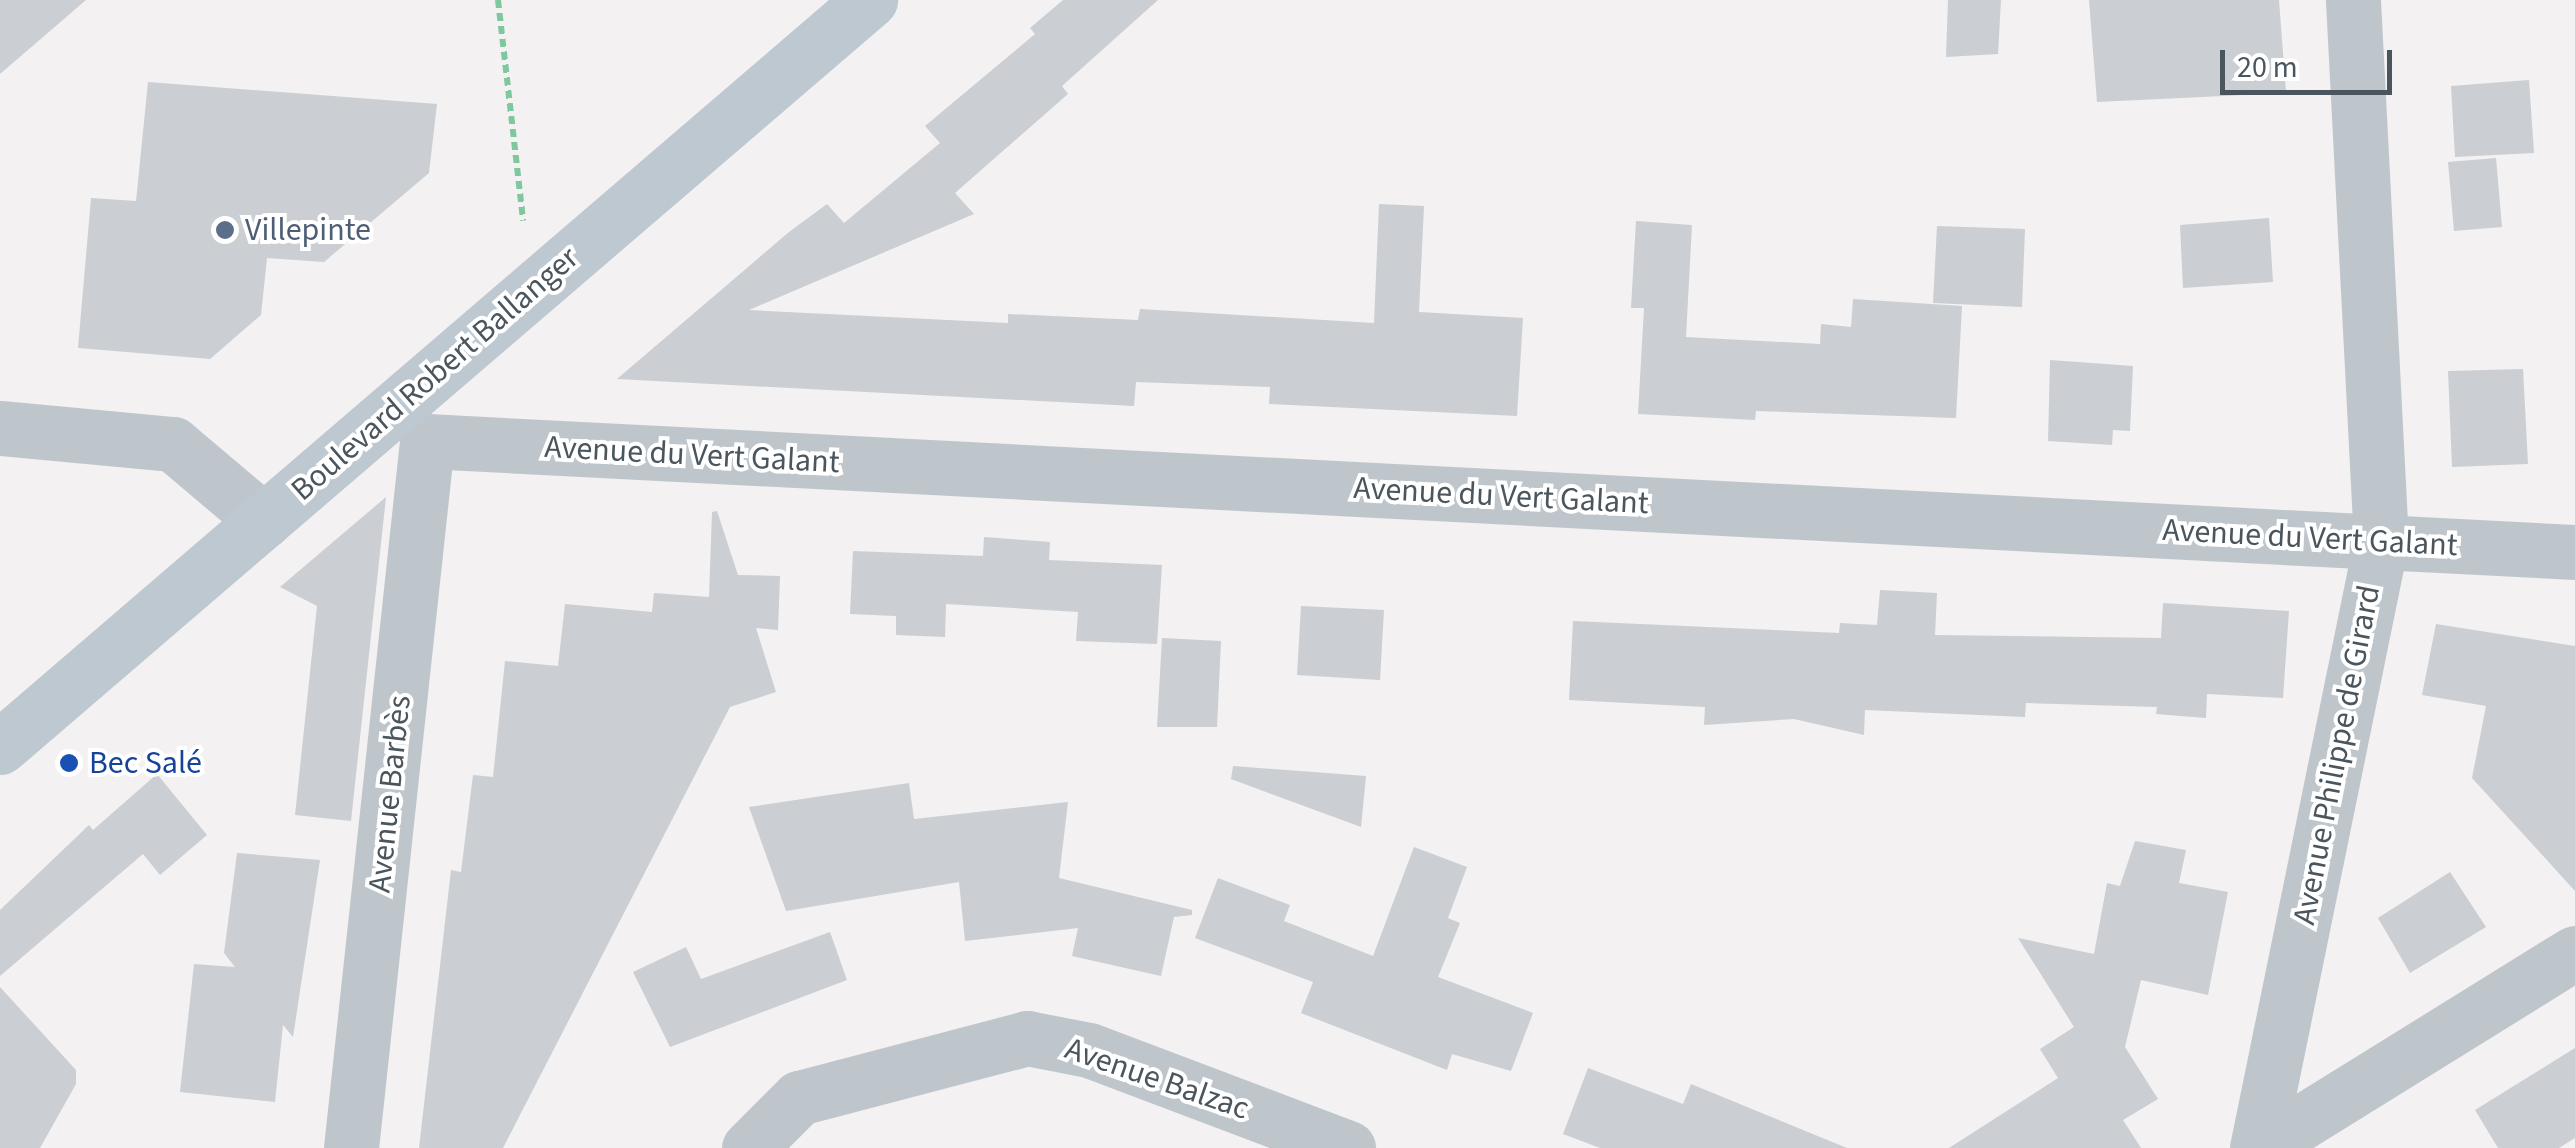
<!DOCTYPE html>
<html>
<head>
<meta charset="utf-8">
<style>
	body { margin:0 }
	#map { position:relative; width:2575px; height:1148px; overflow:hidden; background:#f3f1f1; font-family:"Source Sans 3",sans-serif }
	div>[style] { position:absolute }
	.building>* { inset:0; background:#cbced3 }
	.path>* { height:6px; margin-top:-3px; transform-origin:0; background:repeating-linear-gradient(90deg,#7dc89e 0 8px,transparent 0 13px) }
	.street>* { height:55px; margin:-27.5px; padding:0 27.5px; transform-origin:27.5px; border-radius:27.5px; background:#bec6cc }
	.secondary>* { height:55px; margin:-27.5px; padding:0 27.5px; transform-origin:27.5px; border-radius:27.5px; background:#bec8d1 }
	.dots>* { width:28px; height:28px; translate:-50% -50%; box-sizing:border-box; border:5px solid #fff; border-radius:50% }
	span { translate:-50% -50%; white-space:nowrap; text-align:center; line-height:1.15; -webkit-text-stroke:8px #fff; paint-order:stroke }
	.service-label { font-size:32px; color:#4e5e75 }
	.left { translate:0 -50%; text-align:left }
	.street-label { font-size:32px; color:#4a555d }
	.transit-label { font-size:32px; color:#164399 }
	.scale { position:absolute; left:2220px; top:50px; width:172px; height:45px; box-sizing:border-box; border:5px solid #4a555d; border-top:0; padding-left:12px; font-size:30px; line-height:35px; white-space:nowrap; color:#4a555d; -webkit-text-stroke:8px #fff; paint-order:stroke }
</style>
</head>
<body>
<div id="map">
	<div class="building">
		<div style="clip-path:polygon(0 0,86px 0,0 74px)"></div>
		<div style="clip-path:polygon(1063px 0,1158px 0,1062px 86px,1068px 94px,955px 193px,974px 214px,749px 310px,1008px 323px,1008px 314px,1138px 320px,1140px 309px,1374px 323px,1379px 204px,1424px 206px,1419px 312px,1523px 318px,1517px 416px,1269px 404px,1270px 387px,1136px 382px,1134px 406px,617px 379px,789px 232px,827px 204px,844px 223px,940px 143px,925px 126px,1035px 34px,1030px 28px)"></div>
		<div style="clip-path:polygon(1948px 0,2001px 0,1998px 54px,1946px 57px)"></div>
		<div style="clip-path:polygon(2089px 0,2279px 0,2286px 93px,2097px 102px)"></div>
		<div style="clip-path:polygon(2529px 80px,2534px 153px,2455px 157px,2451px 86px)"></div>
		<div style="clip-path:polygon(148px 82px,437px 104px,429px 173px,324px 262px,267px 258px,261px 315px,210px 359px,78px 348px,91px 198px,136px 201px)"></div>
		<div style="clip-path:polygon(2496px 158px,2502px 227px,2454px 231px,2448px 162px)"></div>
		<div style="clip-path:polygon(2269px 218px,2273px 282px,2183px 288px,2180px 225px)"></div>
		<div style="clip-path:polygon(1636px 221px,1692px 225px,1686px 337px,1820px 344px,1821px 324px,1851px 327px,1853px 299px,1962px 306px,1956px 418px,1756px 411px,1755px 420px,1638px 414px,1644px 308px,1631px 308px)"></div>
		<div style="clip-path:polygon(1937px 226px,2025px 229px,2022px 307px,1933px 303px)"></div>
		<div style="clip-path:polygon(2050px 360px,2133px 366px,2130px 431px,2113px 430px,2112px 445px,2048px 441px)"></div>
		<div style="clip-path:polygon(2523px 369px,2528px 464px,2452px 467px,2448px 371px)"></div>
		<div style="clip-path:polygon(386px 497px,351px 821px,295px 815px,317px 606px,280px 587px)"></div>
		<div style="clip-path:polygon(717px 511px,738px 575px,780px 576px,778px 630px,756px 628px,776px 692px,730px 707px,503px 1148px,419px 1148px,451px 870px,461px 872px,473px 775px,493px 777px,505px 661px,558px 666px,565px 604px,652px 612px,654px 593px,709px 597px,712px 512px)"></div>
		<div style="clip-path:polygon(984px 537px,1050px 542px,1049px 560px,1162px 565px,1157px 644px,1076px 641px,1078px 612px,946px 604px,945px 637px,896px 635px,896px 616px,850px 614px,853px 551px,983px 556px)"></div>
		<div style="clip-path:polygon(1880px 590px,1937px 593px,1935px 635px,2161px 638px,2163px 603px,2289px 611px,2283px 698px,2207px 694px,2206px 718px,2156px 714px,2157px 707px,2026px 703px,2025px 717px,1865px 710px,1864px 735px,1794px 719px,1704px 725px,1705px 707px,1569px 700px,1573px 621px,1839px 633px,1840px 623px,1877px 625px)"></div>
		<div style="clip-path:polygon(1301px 606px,1384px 610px,1380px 680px,1297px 675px)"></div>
		<div style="clip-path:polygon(2436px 624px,2575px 646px,2575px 891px,2472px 778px,2486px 706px,2422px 695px)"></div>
		<div style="clip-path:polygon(1162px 638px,1221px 641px,1217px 727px,1157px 727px)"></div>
		<div style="clip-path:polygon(1233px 766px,1366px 776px,1361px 827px,1231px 779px)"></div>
		<div style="clip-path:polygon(157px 774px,207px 835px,160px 875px,143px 854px,0 976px,0 910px,89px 825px,93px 830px)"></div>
		<div style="clip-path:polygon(909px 783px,914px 819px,1068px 802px,1059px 878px,1192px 910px,1192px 915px,1174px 917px,1161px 976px,1072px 956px,1078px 928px,965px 941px,959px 882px,786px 911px,749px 807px)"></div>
		<div style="clip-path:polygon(2135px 841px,2186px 850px,2179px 883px,2228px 892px,2208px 995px,2141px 980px,2125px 1047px,2158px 1099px,2123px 1120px,2141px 1148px,1949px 1148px,2058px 1078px,2040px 1049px,2074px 1027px,2018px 938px,2094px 954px,2107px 883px,2120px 886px)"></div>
		<div style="clip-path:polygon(1414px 847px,1467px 867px,1448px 918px,1460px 923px,1438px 977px,1533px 1013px,1511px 1071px,1452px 1054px,1447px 1070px,1301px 1013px,1313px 982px,1195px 938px,1218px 878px,1290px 905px,1284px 921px,1373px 956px)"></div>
		<div style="clip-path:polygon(237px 853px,320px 860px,293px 1037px,283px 1025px,275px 1102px,180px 1092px,194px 964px,235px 967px,224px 953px)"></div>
		<div style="clip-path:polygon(2450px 872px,2486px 927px,2410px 973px,2378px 918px)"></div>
		<div style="clip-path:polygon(830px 932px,847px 980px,670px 1047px,633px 972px,686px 947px,701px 979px)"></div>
		<div style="clip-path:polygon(0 987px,76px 1070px,76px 1084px,40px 1148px,0 1148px)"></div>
		<div style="clip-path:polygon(2575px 1048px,2575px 1138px,2559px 1148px,2498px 1148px,2475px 1110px)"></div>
		<div style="clip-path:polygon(1588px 1068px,1683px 1104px,1691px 1084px,1847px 1148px,1600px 1148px,1563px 1134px)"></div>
	</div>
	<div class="path">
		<div style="left:498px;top:0;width:222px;rotate:83.5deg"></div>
	</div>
	<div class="street">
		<div style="left:0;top:428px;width:174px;rotate:5.3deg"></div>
		<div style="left:173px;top:444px;width:119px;rotate:40.2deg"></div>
		<div style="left:427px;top:441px;width:2151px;rotate:2.96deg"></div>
		<div style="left:351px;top:1148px;width:711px;rotate:-83.86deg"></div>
		<div style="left:749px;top:1148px;width:71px;rotate:-45deg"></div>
		<div style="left:799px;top:1098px;width:236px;rotate:-14.7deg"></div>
		<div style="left:1027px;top:1038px;width:63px;rotate:11deg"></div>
		<div style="left:1089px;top:1050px;width:277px;rotate:20.7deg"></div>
		<div style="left:2257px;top:1148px;width:619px;rotate:-78.44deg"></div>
		<div style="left:2381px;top:542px;width:543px;rotate:-92.96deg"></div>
		<div style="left:2260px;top:1148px;width:370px;rotate:-31.8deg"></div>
	</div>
	<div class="secondary">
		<div style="left:0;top:747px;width:1147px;rotate:-40.65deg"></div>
	</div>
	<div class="dots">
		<div style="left:225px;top:230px;background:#5c6f8a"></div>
		<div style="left:69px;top:763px;background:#1a4fb4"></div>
	</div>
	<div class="service-label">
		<span class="left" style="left:245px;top:230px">Villepinte</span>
	</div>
	<div class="street-label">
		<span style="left:435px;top:374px;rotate:-41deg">Boulevard Robert Ballanger</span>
		<span style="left:692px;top:455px;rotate:3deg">Avenue du Vert Galant</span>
		<span style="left:1501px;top:496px;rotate:3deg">Avenue du Vert Galant</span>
		<span style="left:2310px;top:538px;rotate:3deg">Avenue du Vert Galant</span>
		<span style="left:2337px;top:755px;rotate:-79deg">Avenue Philippe de Girard</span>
		<span style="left:390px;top:794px;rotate:-84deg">Avenue Barbès</span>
		<span style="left:1157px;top:1079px;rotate:19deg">Avenue Balzac</span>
	</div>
	<div class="transit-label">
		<span class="left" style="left:89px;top:763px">Bec Salé</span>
	</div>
	<div class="scale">20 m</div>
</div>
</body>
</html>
